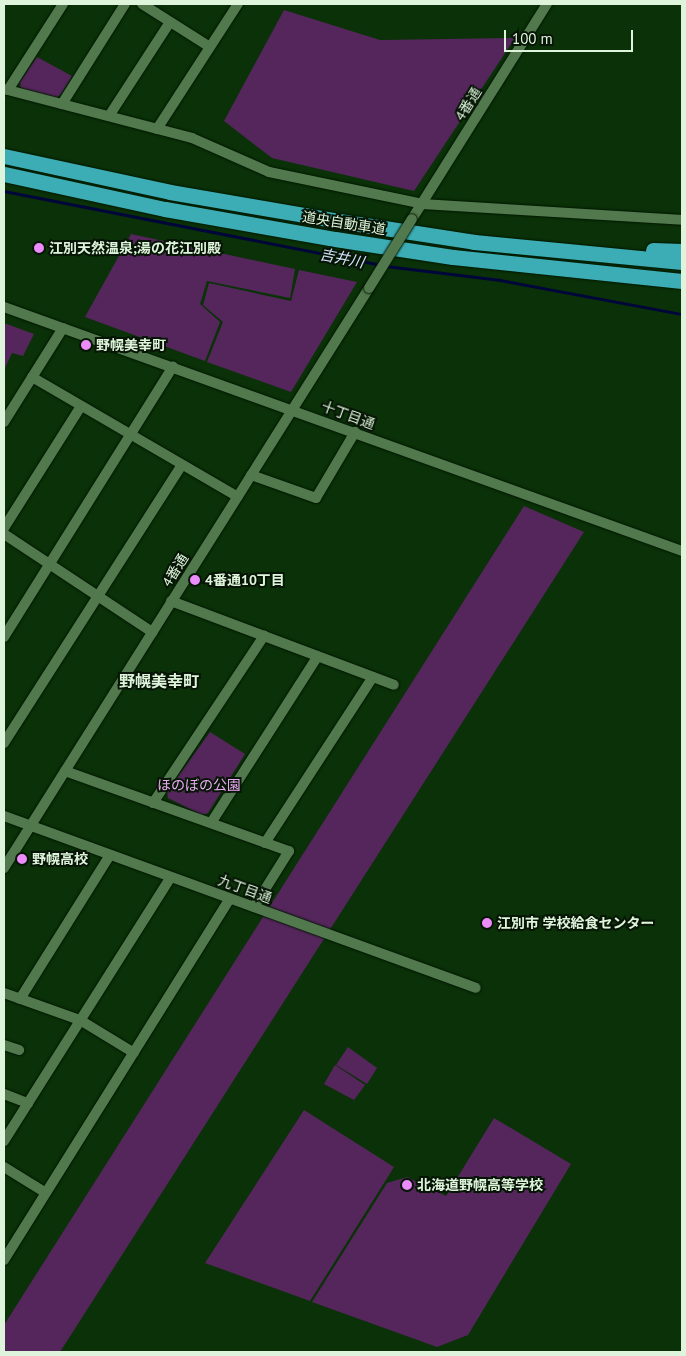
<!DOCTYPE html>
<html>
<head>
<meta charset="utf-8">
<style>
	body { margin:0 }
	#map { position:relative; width:686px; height:1356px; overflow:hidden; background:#0a3107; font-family:"PT Sans","Noto Sans JP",sans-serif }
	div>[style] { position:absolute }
	.green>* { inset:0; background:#55265c }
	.stream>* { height:2.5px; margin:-1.25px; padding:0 1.25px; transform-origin:1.25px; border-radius:1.25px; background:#00063a }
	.roads { filter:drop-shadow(0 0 1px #001700) drop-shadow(0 0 1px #001700) }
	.minor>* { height:10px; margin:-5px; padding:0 5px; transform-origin:5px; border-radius:5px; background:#51794d }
	.highway>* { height:15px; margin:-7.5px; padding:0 7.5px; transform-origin:7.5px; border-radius:7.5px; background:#3cadb5 }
	.bridges { filter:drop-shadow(0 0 1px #001700) drop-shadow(0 0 1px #001700) }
	.minor-bridge>* { height:10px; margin:-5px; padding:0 5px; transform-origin:5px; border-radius:5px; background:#51794d }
	.dots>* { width:14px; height:14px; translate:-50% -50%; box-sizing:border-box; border:2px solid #061505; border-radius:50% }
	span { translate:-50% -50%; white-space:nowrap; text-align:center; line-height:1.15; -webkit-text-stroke:4px #061505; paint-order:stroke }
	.street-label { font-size:14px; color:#def4db }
	.poi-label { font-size:14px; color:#def4db; font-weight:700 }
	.left { translate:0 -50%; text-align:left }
	.park-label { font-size:14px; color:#eaabf3 }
	.water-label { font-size:15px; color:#d3e2fc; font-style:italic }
	.quarter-label { font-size:16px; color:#def4db; font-weight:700 }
	.frame { position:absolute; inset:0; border:5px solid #def4db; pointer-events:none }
	.scale { position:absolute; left:504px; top:30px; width:129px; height:22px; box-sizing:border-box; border:2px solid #def4db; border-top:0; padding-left:6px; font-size:15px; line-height:18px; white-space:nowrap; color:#def4db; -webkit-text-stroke:4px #061505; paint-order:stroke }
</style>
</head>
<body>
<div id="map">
	<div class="green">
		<div style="clip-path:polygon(284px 10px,380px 40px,515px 38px,414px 191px,272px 158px,224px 121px)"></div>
		<div style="clip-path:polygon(37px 57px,72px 76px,61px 94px,56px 98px,21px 88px,20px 82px)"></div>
		<div style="clip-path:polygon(131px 234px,295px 269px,290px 298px,207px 281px,200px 304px,220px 322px,205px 361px,85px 317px)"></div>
		<div style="clip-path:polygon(299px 270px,357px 282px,291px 392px,207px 362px,223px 322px,203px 305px,209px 283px,291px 301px)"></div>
		<div style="clip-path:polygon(4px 323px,34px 334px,23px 356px,12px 353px,4px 370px)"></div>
		<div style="clip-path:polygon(524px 506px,584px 532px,60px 1352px,4px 1352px,4px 1325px)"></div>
		<div style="clip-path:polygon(210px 732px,245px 754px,208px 813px,202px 815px,168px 798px,167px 792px)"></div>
		<div style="clip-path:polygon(348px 1047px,377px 1068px,367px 1084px,336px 1065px)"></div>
		<div style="clip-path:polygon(335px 1065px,365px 1085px,354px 1100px,324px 1084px)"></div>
		<div style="clip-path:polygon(304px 1110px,394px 1167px,310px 1301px,205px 1263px)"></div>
		<div style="clip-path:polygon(494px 1118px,571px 1164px,468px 1335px,437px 1347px,312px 1302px,387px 1183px,407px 1177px,446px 1196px)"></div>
	</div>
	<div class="stream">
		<div style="left:4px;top:191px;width:383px;rotate:11.1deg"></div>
		<div style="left:386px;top:266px;width:115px;rotate:7deg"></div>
		<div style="left:500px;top:280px;width:185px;rotate:10.6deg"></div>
	</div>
	<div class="roads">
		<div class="minor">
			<div style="left:142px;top:4px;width:80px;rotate:32.3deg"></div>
			<div style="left:4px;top:89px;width:194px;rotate:14.6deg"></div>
			<div style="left:192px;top:138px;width:84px;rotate:23.8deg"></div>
			<div style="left:269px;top:172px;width:157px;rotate:11.7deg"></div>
			<div style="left:423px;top:204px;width:259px;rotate:3.5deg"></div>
			<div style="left:8px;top:90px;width:102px;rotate:-57.4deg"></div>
			<div style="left:62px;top:104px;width:118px;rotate:-57.8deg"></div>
			<div style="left:109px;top:116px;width:112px;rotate:-57deg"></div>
			<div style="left:157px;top:129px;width:149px;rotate:-57.1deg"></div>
			<div style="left:412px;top:219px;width:254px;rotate:-57.9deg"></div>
			<div style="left:4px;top:307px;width:721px;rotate:19.79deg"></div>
			<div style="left:32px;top:377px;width:238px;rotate:30.2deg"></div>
			<div style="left:4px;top:422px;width:111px;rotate:-57.9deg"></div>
			<div style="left:251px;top:475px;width:69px;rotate:19.5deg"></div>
			<div style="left:316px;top:498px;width:77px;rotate:-59.4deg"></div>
			<div style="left:4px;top:528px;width:144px;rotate:-57.7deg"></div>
			<div style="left:4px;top:534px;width:178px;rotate:33.5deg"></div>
			<div style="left:171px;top:601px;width:238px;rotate:20.6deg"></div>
			<div style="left:4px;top:637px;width:319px;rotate:-58deg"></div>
			<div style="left:4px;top:743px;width:330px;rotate:-57.4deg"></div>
			<div style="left:65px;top:771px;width:238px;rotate:19.7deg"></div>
			<div style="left:289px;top:851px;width:66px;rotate:122deg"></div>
			<div style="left:153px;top:803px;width:201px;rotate:-56.4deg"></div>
			<div style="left:4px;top:816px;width:502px;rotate:20.02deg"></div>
			<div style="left:211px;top:823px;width:198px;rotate:-57.4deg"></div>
			<div style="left:265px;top:843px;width:198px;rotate:-57deg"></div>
			<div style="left:4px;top:868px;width:685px;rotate:-57.82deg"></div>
			<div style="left:4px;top:993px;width:81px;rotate:19.6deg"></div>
			<div style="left:80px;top:1020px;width:63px;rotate:31.4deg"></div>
			<div style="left:20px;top:999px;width:170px;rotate:-58deg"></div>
			<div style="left:4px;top:1045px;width:16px;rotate:18deg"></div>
			<div style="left:4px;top:1094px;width:26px;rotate:21deg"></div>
			<div style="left:4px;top:1141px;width:312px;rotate:-57.7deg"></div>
			<div style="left:4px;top:1167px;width:49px;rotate:31.8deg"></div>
			<div style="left:4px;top:1260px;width:426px;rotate:-58deg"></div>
		</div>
		<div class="highway">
			<div style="left:4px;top:156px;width:170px;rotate:12.2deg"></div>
			<div style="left:170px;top:192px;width:171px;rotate:9.7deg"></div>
			<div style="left:339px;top:221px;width:137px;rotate:8.8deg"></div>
			<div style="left:474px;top:242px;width:209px;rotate:5.5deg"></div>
			<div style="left:4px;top:174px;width:165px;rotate:12.3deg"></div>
			<div style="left:165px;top:209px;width:173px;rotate:10deg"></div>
			<div style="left:335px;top:239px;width:119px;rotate:8.7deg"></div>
			<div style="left:453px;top:257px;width:230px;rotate:6deg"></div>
			<div style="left:653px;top:250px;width:29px;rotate:2deg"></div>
		</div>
	</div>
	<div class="bridges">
		<div class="minor-bridge">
			<div style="left:369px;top:288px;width:81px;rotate:-58.1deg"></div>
		</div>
	</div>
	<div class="dots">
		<div style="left:39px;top:248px;background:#ec8cfa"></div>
		<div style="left:86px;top:345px;background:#ec8cfa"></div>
		<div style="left:195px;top:580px;background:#ec8cfa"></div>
		<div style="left:22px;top:859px;background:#ec8cfa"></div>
		<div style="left:487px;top:923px;background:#ec8cfa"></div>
		<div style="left:407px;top:1185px;background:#ec8cfa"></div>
	</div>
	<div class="street-label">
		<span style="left:468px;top:104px;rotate:-58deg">4番通</span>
		<span style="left:344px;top:223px;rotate:9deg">道央自動車道</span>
		<span style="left:348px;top:415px;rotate:20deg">十丁目通</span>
		<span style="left:175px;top:570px;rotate:-58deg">4番通</span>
		<span style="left:245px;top:889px;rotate:20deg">九丁目通</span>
	</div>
	<div class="poi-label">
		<span class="left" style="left:49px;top:248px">江別天然温泉;湯の花江別殿</span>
		<span class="left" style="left:96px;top:345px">野幌美幸町</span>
		<span class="left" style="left:205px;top:580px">4番通10丁目</span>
		<span class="left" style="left:32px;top:859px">野幌高校</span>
		<span class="left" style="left:497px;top:923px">江別市 学校給食センター</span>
		<span class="left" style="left:417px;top:1185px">北海道野幌高等学校</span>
	</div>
	<div class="park-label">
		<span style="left:199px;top:785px">ほのぼの公園</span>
	</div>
	<div class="water-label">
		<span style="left:342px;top:258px;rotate:11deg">吉井川</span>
	</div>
	<div class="quarter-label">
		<span style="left:159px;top:681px">野幌美幸町</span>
	</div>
	<div class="frame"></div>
	<div class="scale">100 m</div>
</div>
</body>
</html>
